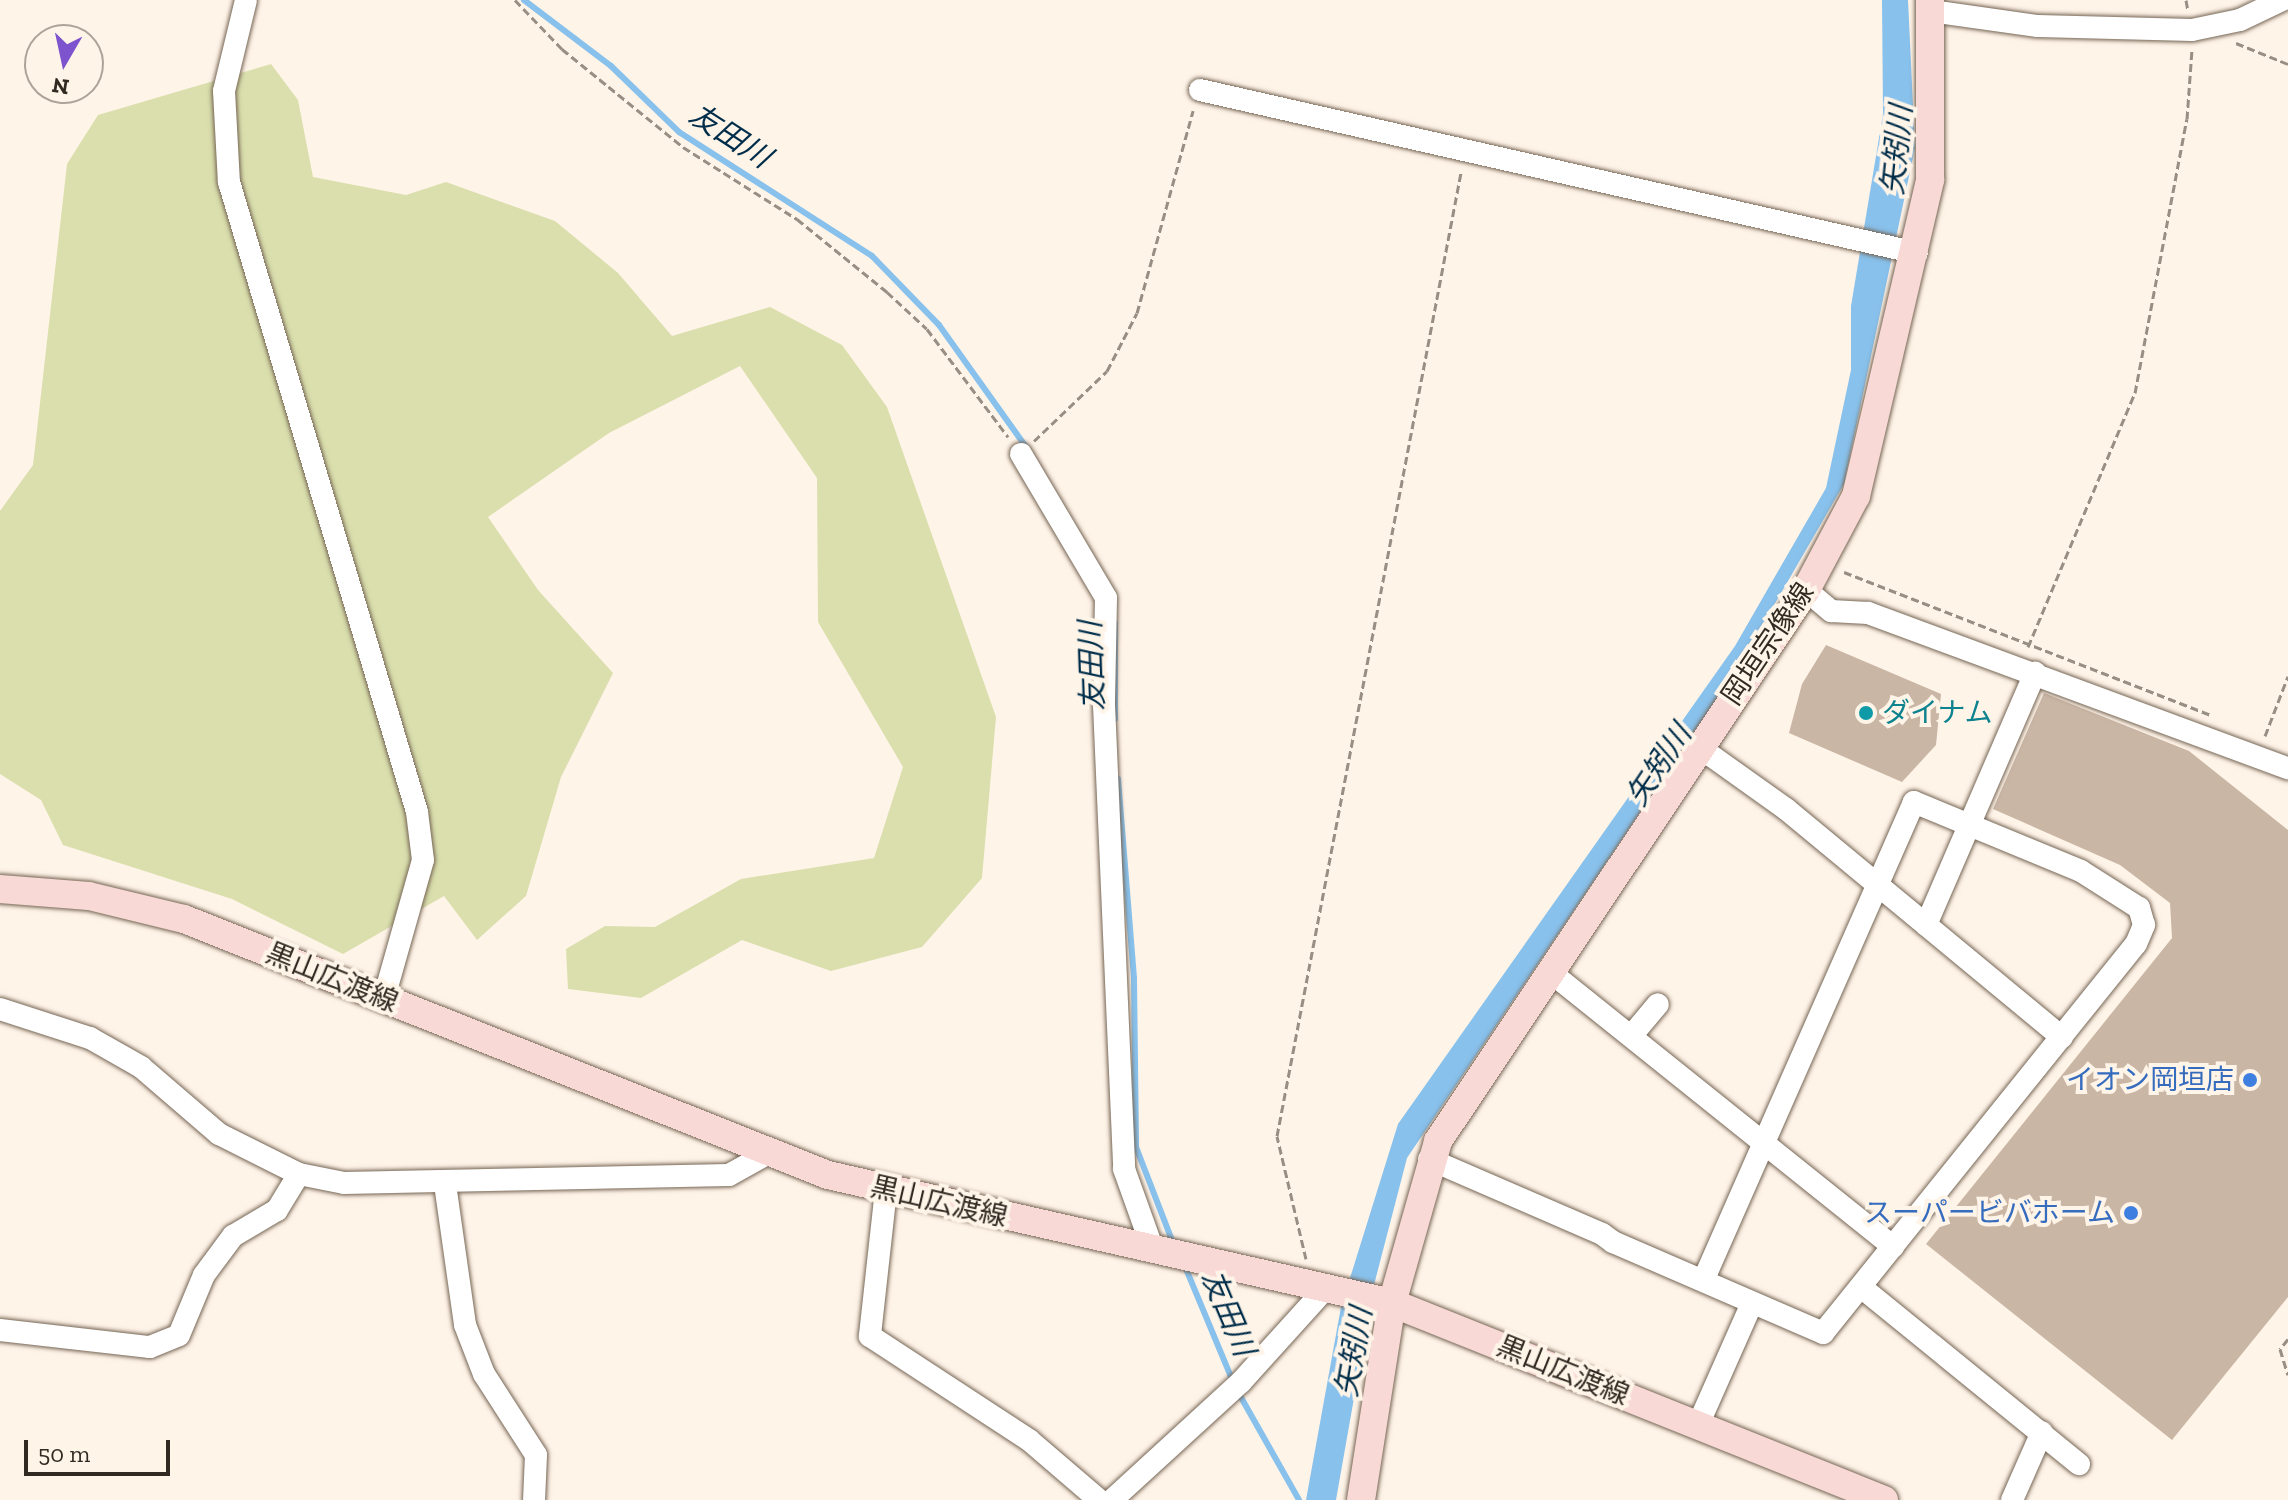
<!DOCTYPE html>
<html>
<head>
<meta charset="utf-8">
<style>
	body { margin:0 }
	#map { position:relative; width:2288px; height:1500px; overflow:hidden; background:#fff4e8; font-family:"Zilla Slab","Noto Sans JP",serif }
	div>[style] { position:absolute }
	.green>* { inset:0; background:#dadfad }
	.water>* { inset:0; background:#88c1ec }
	.stream>* { height:6px; margin:-3px; padding:0 3px; transform-origin:3px; border-radius:3px; background:#88c1ec }
	.building>* { inset:0; background:#cab6a5 }
	.path>* { height:3px; margin-top:-1.5px; transform-origin:0; background:repeating-linear-gradient(90deg,#978e84 0 8px,transparent 0 12px) }
	.roads { filter:drop-shadow(0 0 2px #766655) drop-shadow(0 0 2px #766655) }
	.minor>* { height:22px; margin:-11px; padding:0 11px; transform-origin:11px; border-radius:11px; background:#fff }
	.major>* { height:28px; margin:-14px; padding:0 14px; transform-origin:14px; border-radius:14px; background:#f8d9d5 }
	.dots>* { width:22px; height:22px; translate:-50% -50%; box-sizing:border-box; border:4px solid #fff4e8; border-radius:50% }
	span { translate:-50% -50%; white-space:nowrap; text-align:center; line-height:1.15; -webkit-text-stroke:8px #fff4e8; paint-order:stroke }
	.street-label { font-size:28px; color:#312a22 }
	.culture-label { font-size:28px; color:#0d838f }
	.left { translate:0 -50%; text-align:left }
	.shop-label { font-size:28px; color:#366cbe }
	.right { translate:-100% -50%; text-align:right }
	.water-label { font-size:30px; color:#002e4a; font-style:italic }
	.north { position:absolute; left:24px; top:24px; width:80px; height:80px; box-sizing:border-box; background:#fff4e8; border:2px solid #ada399; border-radius:50%; rotate:189deg; font-size:22px; font-weight:700; line-height:32px; text-align:center; color:#312a22 }
	.north::after { content:''; display:block; margin:auto; width:28px; height:36px; background:#7d54cd; clip-path:polygon(50% 0,100% 100%,50% 72%,0 100%) }
	.scale { position:absolute; left:24px; top:1440px; width:146px; height:36px; box-sizing:border-box; border:4px solid #312a22; border-top:0; padding-left:10px; font-size:24px; line-height:28px; white-space:nowrap; color:#312a22; -webkit-text-stroke:6px #fff4e8; paint-order:stroke }
</style>
</head>
<body>
<div id="map">
	<div class="green">
		<div style="clip-path:polygon(271px 64px,298px 100px,313px 177px,406px 195px,446px 182px,555px 221px,618px 273px,672px 336px,770px 307px,842px 345px,887px 407px,996px 717px,982px 878px,922px 947px,831px 971px,742px 940px,641px 998px,568px 989px,566px 949px,605px 926px,655px 927px,741px 879px,874px 858px,903px 767px,818px 622px,817px 478px,740px 366px,609px 433px,488px 517px,538px 590px,613px 673px,561px 777px,526px 896px,477px 940px,444px 896px,343px 954px,232px 899px,63px 845px,41px 800px,0 774px,0 511px,33px 465px,67px 164px,98px 115px)"></div>
	</div>
	<div class="water">
		<div style="clip-path:polygon(1882px 0,1908px 0,1915px 148px,1844px 484px,1740px 664px,1407px 1158px,1374px 1285px,1336px 1500px,1306px 1500px,1341px 1307px,1398px 1124px,1735px 646px,1826px 488px,1851px 370px,1851px 306px,1883px 114px)"></div>
	</div>
	<div class="stream">
		<div style="left:524px;top:0;width:109px;rotate:37.2deg"></div>
		<div style="left:611px;top:66px;width:95px;rotate:44.1deg"></div>
		<div style="left:679px;top:132px;width:229px;rotate:32.7deg"></div>
		<div style="left:872px;top:256px;width:96px;rotate:45.8deg"></div>
		<div style="left:939px;top:325px;width:153px;rotate:54.5deg"></div>
		<div style="left:1115px;top:623px;width:96px;rotate:90deg"></div>
		<div style="left:1118px;top:779px;width:201px;rotate:85.4deg"></div>
		<div style="left:1134px;top:979px;width:168px;rotate:89.3deg"></div>
		<div style="left:1136px;top:1147px;width:103px;rotate:68.9deg"></div>
		<div style="left:1184px;top:1264px;width:128px;rotate:67.4deg"></div>
		<div style="left:1238px;top:1392px;width:124px;rotate:60.5deg"></div>
	</div>
	<div class="building">
		<div style="clip-path:polygon(1826px 645px,1941px 694px,1936px 745px,1902px 782px,1789px 733px,1802px 684px)"></div>
		<div style="clip-path:polygon(2044px 693px,2189px 751px,2288px 830px,2288px 1297px,2172px 1440px,1926px 1244px,2172px 938px,2170px 903px,2120px 865px,1993px 809px)"></div>
	</div>
	<div class="path">
		<div style="left:515px;top:0;width:68px;rotate:46.2deg"></div>
		<div style="left:562px;top:49px;width:156px;rotate:39deg"></div>
		<div style="left:683px;top:147px;width:135px;rotate:32.3deg"></div>
		<div style="left:797px;top:219px;width:116px;rotate:39deg"></div>
		<div style="left:887px;top:292px;width:54px;rotate:42.8deg"></div>
		<div style="left:927px;top:329px;width:135px;rotate:53.1deg"></div>
		<div style="left:2186px;top:0;width:11px;rotate:80deg"></div>
		<div style="left:2236px;top:43px;width:56px;rotate:22deg"></div>
		<div style="left:1034px;top:441px;width:101px;rotate:-43.8deg"></div>
		<div style="left:1107px;top:371px;width:65px;rotate:-62.7deg"></div>
		<div style="left:1137px;top:313px;width:210px;rotate:-74.5deg"></div>
		<div style="left:1844px;top:572px;width:393px;rotate:21.3deg"></div>
		<div style="left:2028px;top:647px;width:276px;rotate:-67.2deg"></div>
		<div style="left:2135px;top:393px;width:279px;rotate:-79.3deg"></div>
		<div style="left:2187px;top:119px;width:69px;rotate:-85.9deg"></div>
		<div style="left:2265px;top:736px;width:64px;rotate:-69deg"></div>
		<div style="left:1306px;top:1259px;width:126px;rotate:-103.3deg"></div>
		<div style="left:1277px;top:1136px;width:981px;rotate:-79.19deg"></div>
		<div style="left:2288px;top:1339px;width:13px;rotate:129deg"></div>
		<div style="left:2280px;top:1349px;width:27px;rotate:73deg"></div>
	</div>
	<div class="roads">
		<div class="minor">
			<div style="left:246px;top:0;width:94px;rotate:103.6deg"></div>
			<div style="left:224px;top:91px;width:91px;rotate:86.9deg"></div>
			<div style="left:229px;top:182px;width:657px;rotate:73.38deg"></div>
			<div style="left:417px;top:812px;width:48px;rotate:82.9deg"></div>
			<div style="left:423px;top:860px;width:143px;rotate:105.8deg"></div>
			<div style="left:1931px;top:11px;width:108px;rotate:8deg"></div>
			<div style="left:2038px;top:26px;width:154px;rotate:1.5deg"></div>
			<div style="left:2192px;top:30px;width:49px;rotate:-11.8deg"></div>
			<div style="left:2240px;top:20px;width:47px;rotate:-25.5deg"></div>
			<div style="left:1200px;top:90px;width:735px;rotate:12.81deg"></div>
			<div style="left:1021px;top:454px;width:167px;rotate:59.4deg"></div>
			<div style="left:1106px;top:598px;width:107px;rotate:91.1deg"></div>
			<div style="left:1104px;top:705px;width:464px;rotate:87.5deg"></div>
			<div style="left:1124px;top:1169px;width:86px;rotate:70.3deg"></div>
			<div style="left:1806px;top:590px;width:33px;rotate:40deg"></div>
			<div style="left:1831px;top:611px;width:37px;rotate:3deg"></div>
			<div style="left:1868px;top:613px;width:448px;rotate:20.3deg"></div>
			<div style="left:1699px;top:747px;width:107px;rotate:35.5deg"></div>
			<div style="left:1786px;top:809px;width:358px;rotate:39.6deg"></div>
			<div style="left:1926px;top:925px;width:275px;rotate:-66.6deg"></div>
			<div style="left:1549px;top:971px;width:441px;rotate:38.7deg"></div>
			<div style="left:0;top:1009px;width:95px;rotate:17.9deg"></div>
			<div style="left:90px;top:1038px;width:59px;rotate:29.6deg"></div>
			<div style="left:141px;top:1067px;width:103px;rotate:40.7deg"></div>
			<div style="left:219px;top:1134px;width:89px;rotate:26.6deg"></div>
			<div style="left:299px;top:1174px;width:46px;rotate:11.3deg"></div>
			<div style="left:344px;top:1183px;width:385px;rotate:-1.2deg"></div>
			<div style="left:729px;top:1175px;width:43px;rotate:-28.9deg"></div>
			<div style="left:1632px;top:1035px;width:40px;rotate:-50deg"></div>
			<div style="left:1429px;top:1159px;width:189px;rotate:23.4deg"></div>
			<div style="left:1602px;top:1234px;width:14px;rotate:36deg"></div>
			<div style="left:1613px;top:1242px;width:229px;rotate:23.4deg"></div>
			<div style="left:1823px;top:1333px;width:499px;rotate:-51.2deg"></div>
			<div style="left:2136px;top:944px;width:21px;rotate:-67deg"></div>
			<div style="left:2144px;top:925px;width:18px;rotate:-106deg"></div>
			<div style="left:2139px;top:908px;width:69px;rotate:-147.5deg"></div>
			<div style="left:2081px;top:871px;width:181px;rotate:-157.6deg"></div>
			<div style="left:1914px;top:802px;width:523px;rotate:113.77deg"></div>
			<div style="left:445px;top:1184px;width:142px;rotate:81.9deg"></div>
			<div style="left:465px;top:1325px;width:53px;rotate:68.8deg"></div>
			<div style="left:484px;top:1374px;width:96px;rotate:57.3deg"></div>
			<div style="left:536px;top:1455px;width:45px;rotate:92.5deg"></div>
			<div style="left:886px;top:1190px;width:147px;rotate:96.3deg"></div>
			<div style="left:870px;top:1336px;width:190px;rotate:33.2deg"></div>
			<div style="left:1029px;top:1440px;width:92px;rotate:40.6deg"></div>
			<div style="left:1861px;top:1287px;width:281px;rotate:39.1deg"></div>
			<div style="left:0;top:1330px;width:151px;rotate:6.5deg"></div>
			<div style="left:150px;top:1347px;width:31px;rotate:-22deg"></div>
			<div style="left:179px;top:1335px;width:65px;rotate:-67.4deg"></div>
			<div style="left:204px;top:1275px;width:49px;rotate:-53.4deg"></div>
			<div style="left:233px;top:1236px;width:51px;rotate:-30.6deg"></div>
			<div style="left:277px;top:1210px;width:42px;rotate:-58.6deg"></div>
			<div style="left:1698px;top:1425px;width:133px;rotate:-66.1deg"></div>
			<div style="left:1112px;top:1500px;width:175px;rotate:-42.5deg"></div>
			<div style="left:1241px;top:1382px;width:127px;rotate:-47.9deg"></div>
			<div style="left:2012px;top:1500px;width:74px;rotate:-66.2deg"></div>
		</div>
		<div class="major">
			<div style="left:0;top:889px;width:89px;rotate:4.5deg"></div>
			<div style="left:89px;top:896px;width:98px;rotate:13.6deg"></div>
			<div style="left:184px;top:919px;width:693px;rotate:21.68deg"></div>
			<div style="left:828px;top:1175px;width:578px;rotate:12.79deg"></div>
			<div style="left:1392px;top:1303px;width:530px;rotate:21.82deg"></div>
			<div style="left:1361px;top:1500px;width:199px;rotate:-81.1deg"></div>
			<div style="left:1392px;top:1303px;width:168px;rotate:-74.1deg"></div>
			<div style="left:1438px;top:1141px;width:663px;rotate:-56.26deg"></div>
			<div style="left:1806px;top:590px;width:106px;rotate:-62deg"></div>
			<div style="left:1856px;top:496px;width:325px;rotate:-76.8deg"></div>
			<div style="left:1930px;top:180px;width:180px;rotate:-90deg"></div>
		</div>
	</div>
	<div class="dots">
		<div style="left:1866px;top:713px;background:#0f9aa8"></div>
		<div style="left:2250px;top:1080px;background:#3f7fe0"></div>
		<div style="left:2131px;top:1213px;background:#3f7fe0"></div>
	</div>
	<div class="street-label">
		<span style="left:1768px;top:644px;rotate:-56deg">岡垣宗像線</span>
		<span style="left:332px;top:978px;rotate:22deg">黒山広渡線</span>
		<span style="left:939px;top:1202px;rotate:13deg">黒山広渡線</span>
		<span style="left:1563px;top:1371px;rotate:22deg">黒山広渡線</span>
	</div>
	<div class="culture-label">
		<span class="left" style="left:1882px;top:713px">ダイナム</span>
	</div>
	<div class="shop-label">
		<span class="right" style="left:2234px;top:1080px">イオン岡垣店</span>
		<span class="right" style="left:2115px;top:1213px">スーパービバホーム</span>
	</div>
	<div class="water-label">
		<span style="left:730px;top:136px;rotate:33deg">友田川</span>
		<span style="left:1897px;top:150px;rotate:-84deg">矢矧川</span>
		<span style="left:1092px;top:666px;rotate:-92deg">友田川</span>
		<span style="left:1659px;top:765px;rotate:-56deg">矢矧川</span>
		<span style="left:1228px;top:1313px;rotate:67deg">友田川</span>
		<span style="left:1354px;top:1352px;rotate:-80deg">矢矧川</span>
	</div>
	<div class="north">N</div>
	<div class="scale">50 m</div>
</div>
</body>
</html>
